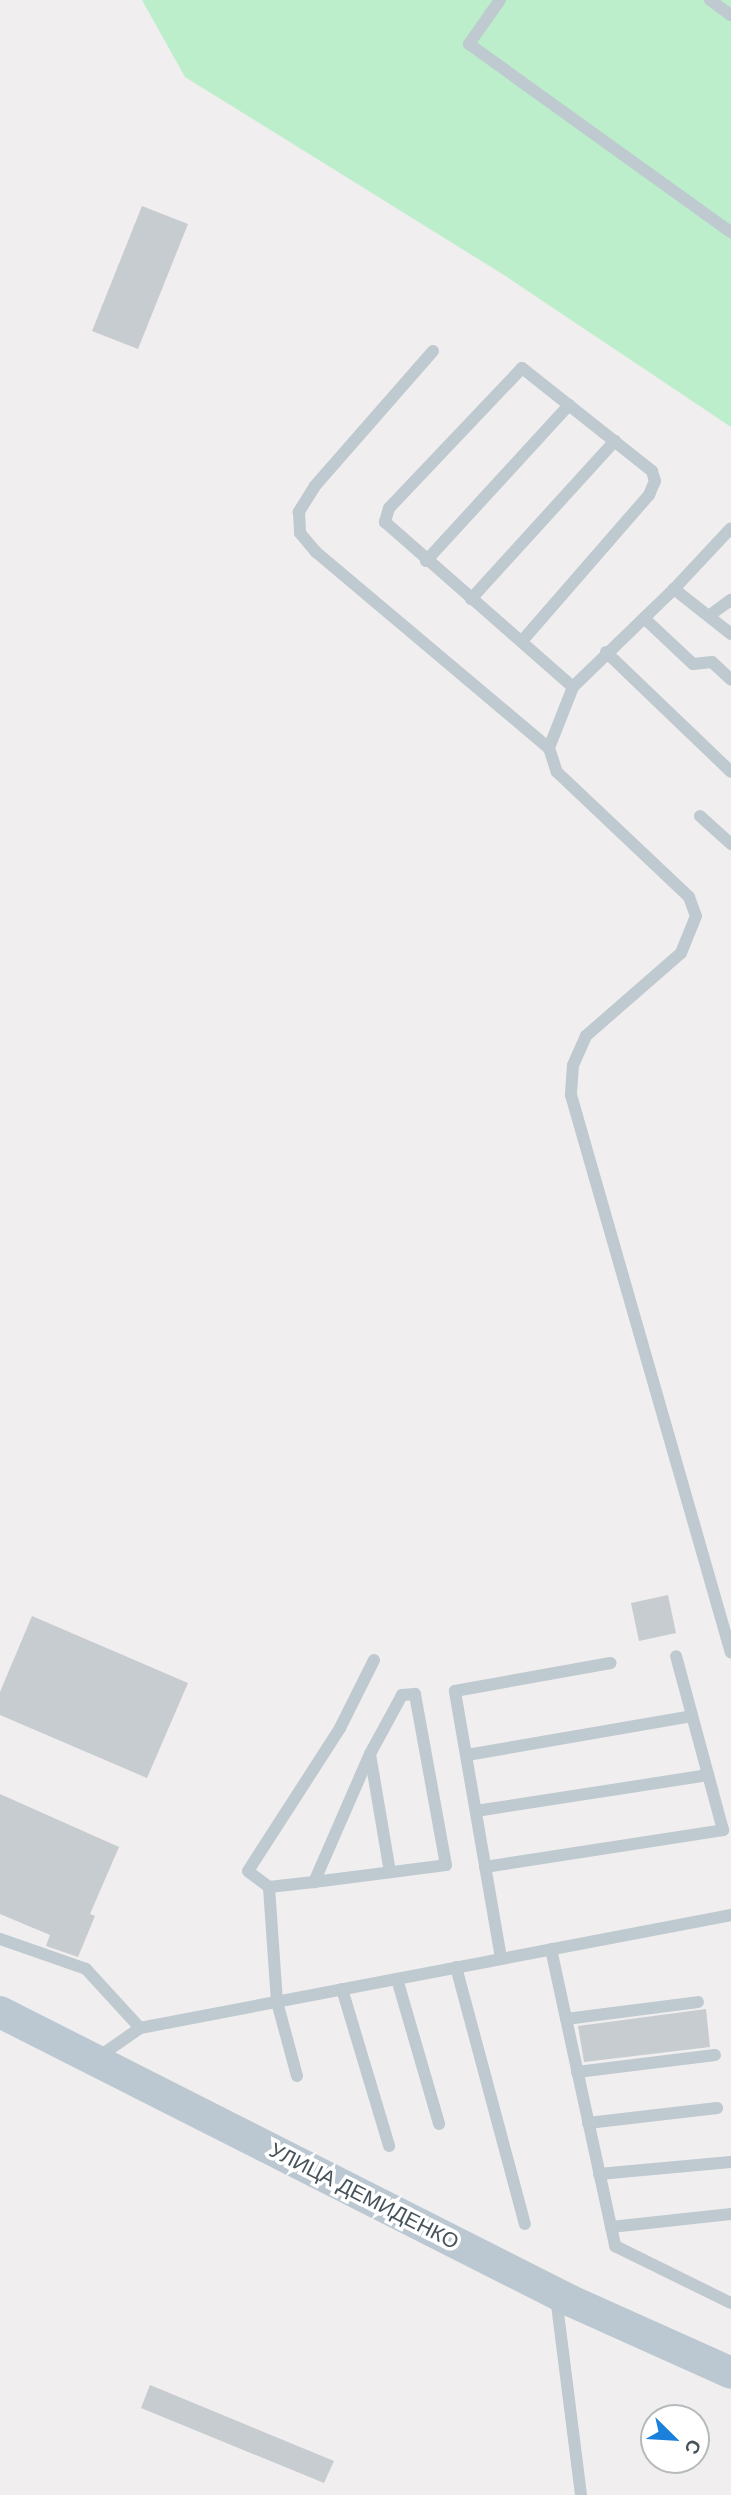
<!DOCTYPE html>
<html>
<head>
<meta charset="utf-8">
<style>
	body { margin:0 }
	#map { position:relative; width:731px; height:2495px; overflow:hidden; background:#f0eeee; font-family:"DM Sans",sans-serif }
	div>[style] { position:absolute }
	.green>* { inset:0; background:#bceecb }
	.building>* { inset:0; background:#c7ccd0 }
	.lane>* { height:12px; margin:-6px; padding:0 6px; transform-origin:6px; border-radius:6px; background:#bec9d0 }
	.secondary>* { height:32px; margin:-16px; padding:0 16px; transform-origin:16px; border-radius:16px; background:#bbc8d1 }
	span { translate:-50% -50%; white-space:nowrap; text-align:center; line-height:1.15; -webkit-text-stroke:7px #fff; paint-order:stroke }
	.street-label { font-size:21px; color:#46535b }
	.north { position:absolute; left:640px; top:2404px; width:70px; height:70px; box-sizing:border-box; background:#fff; border:2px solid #b5babd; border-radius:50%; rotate:114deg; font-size:19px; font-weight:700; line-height:28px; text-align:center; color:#46535b }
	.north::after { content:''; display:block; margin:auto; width:24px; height:32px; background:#1b7fdc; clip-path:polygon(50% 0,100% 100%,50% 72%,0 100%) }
</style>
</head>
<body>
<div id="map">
	<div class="green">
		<div style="clip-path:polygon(142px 0,731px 0,731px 427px,504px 275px,185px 77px)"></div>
	</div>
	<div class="building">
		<div style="clip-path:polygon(142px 206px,188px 224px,138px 349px,92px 331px)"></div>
		<div style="clip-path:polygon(668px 1595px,676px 1633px,639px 1641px,631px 1603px)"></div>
		<div style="clip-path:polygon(32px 1616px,188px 1683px,147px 1778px,0 1715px,0 1692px)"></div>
		<div style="clip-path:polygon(0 1794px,119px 1847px,90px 1914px,95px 1916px,78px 1957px,46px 1946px,50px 1935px,0 1914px)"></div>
		<div style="clip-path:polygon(706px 2009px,710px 2047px,584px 2062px,578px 2026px)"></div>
		<div style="clip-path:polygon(150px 2385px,334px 2461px,324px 2483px,141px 2408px)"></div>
	</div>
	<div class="lane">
		<div style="left:500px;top:0;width:54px;rotate:125.2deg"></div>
		<div style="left:469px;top:44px;width:322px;rotate:35.7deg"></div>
		<div style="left:710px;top:0;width:26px;rotate:36deg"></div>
		<div style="left:433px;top:351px;width:179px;rotate:131.2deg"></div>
		<div style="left:315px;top:486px;width:31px;rotate:122deg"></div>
		<div style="left:299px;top:512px;width:21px;rotate:87deg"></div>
		<div style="left:300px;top:533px;width:25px;rotate:50deg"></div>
		<div style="left:316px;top:552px;width:304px;rotate:40.1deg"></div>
		<div style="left:426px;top:561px;width:212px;rotate:-47.5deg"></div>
		<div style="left:674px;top:589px;width:83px;rotate:-46.9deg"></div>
		<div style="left:471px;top:599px;width:214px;rotate:-47.7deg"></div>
		<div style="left:710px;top:615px;width:26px;rotate:-36deg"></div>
		<div style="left:644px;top:618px;width:67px;rotate:43.2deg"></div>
		<div style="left:693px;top:664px;width:19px;rotate:-6deg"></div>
		<div style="left:712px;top:662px;width:26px;rotate:43deg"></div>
		<div style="left:731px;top:634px;width:73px;rotate:-141.7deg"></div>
		<div style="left:674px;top:589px;width:141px;rotate:135.9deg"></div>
		<div style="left:573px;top:687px;width:66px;rotate:111.5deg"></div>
		<div style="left:549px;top:748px;width:25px;rotate:72deg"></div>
		<div style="left:557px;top:772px;width:182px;rotate:43.4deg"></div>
		<div style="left:689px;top:897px;width:20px;rotate:70deg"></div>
		<div style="left:696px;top:916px;width:40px;rotate:112deg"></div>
		<div style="left:681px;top:953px;width:126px;rotate:138.9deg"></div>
		<div style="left:586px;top:1036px;width:32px;rotate:114deg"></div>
		<div style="left:573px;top:1065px;width:30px;rotate:94deg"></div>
		<div style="left:571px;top:1095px;width:580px;rotate:74deg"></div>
		<div style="left:522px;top:641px;width:194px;rotate:-49deg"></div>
		<div style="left:649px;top:495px;width:15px;rotate:-67deg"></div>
		<div style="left:655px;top:481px;width:10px;rotate:-107deg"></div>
		<div style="left:652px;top:471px;width:166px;rotate:-141.6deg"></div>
		<div style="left:522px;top:368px;width:193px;rotate:133.5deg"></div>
		<div style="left:389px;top:508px;width:15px;rotate:106deg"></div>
		<div style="left:385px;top:522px;width:250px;rotate:41.3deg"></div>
		<div style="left:606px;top:652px;width:173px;rotate:43.8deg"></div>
		<div style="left:700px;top:816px;width:42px;rotate:42.1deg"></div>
		<div style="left:370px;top:1754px;width:120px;rotate:80.4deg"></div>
		<div style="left:467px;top:1755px;width:228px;rotate:-9.8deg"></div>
		<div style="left:476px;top:1811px;width:235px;rotate:-8.8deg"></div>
		<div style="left:485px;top:1867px;width:241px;rotate:-8.8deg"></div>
		<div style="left:723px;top:1830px;width:180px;rotate:-105.1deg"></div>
		<div style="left:269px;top:1887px;width:26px;rotate:-143deg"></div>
		<div style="left:248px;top:1871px;width:170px;rotate:-57.2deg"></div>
		<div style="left:340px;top:1728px;width:76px;rotate:-63.4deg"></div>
		<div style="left:0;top:1939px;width:91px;rotate:19.2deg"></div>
		<div style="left:86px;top:1969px;width:80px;rotate:47.5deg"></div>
		<div style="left:551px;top:1949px;width:304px;rotate:77.8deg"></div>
		<div style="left:615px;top:2246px;width:129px;rotate:26.2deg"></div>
		<div style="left:501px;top:1958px;width:271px;rotate:-99.8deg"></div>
		<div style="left:455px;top:1691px;width:158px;rotate:-10.2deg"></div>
		<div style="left:456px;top:1967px;width:266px;rotate:75deg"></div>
		<div style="left:397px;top:1979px;width:151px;rotate:73.8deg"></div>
		<div style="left:342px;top:1989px;width:164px;rotate:73.3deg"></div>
		<div style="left:566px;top:2019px;width:133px;rotate:-7.3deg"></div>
		<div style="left:97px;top:2058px;width:52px;rotate:-34.9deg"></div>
		<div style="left:140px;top:2028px;width:602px;rotate:-10.82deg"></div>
		<div style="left:577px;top:2072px;width:139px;rotate:-7deg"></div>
		<div style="left:297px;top:2076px;width:77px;rotate:-105.1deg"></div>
		<div style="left:277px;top:2002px;width:115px;rotate:-94deg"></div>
		<div style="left:269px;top:1887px;width:45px;rotate:-6.3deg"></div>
		<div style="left:314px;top:1882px;width:133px;rotate:-7.3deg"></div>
		<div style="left:446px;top:1865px;width:174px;rotate:-100.3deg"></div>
		<div style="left:415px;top:1694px;width:13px;rotate:176deg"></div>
		<div style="left:402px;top:1695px;width:67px;rotate:118.5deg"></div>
		<div style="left:370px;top:1754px;width:140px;rotate:113.6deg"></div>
		<div style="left:588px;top:2123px;width:130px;rotate:-6.6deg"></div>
		<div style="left:599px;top:2174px;width:132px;rotate:-5.2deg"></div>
		<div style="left:611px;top:2227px;width:121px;rotate:-6.2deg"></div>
		<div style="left:556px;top:2297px;width:200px;rotate:82.8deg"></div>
	</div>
	<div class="secondary">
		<div style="left:0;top:2012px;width:640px;rotate:26.85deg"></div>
		<div style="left:571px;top:2301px;width:175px;rotate:24.2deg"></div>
	</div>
	<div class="street-label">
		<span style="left:364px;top:2196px;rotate:27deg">УЛИЦА ДЕМИДЕНКО</span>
	</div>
	<div class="north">С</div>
</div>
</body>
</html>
